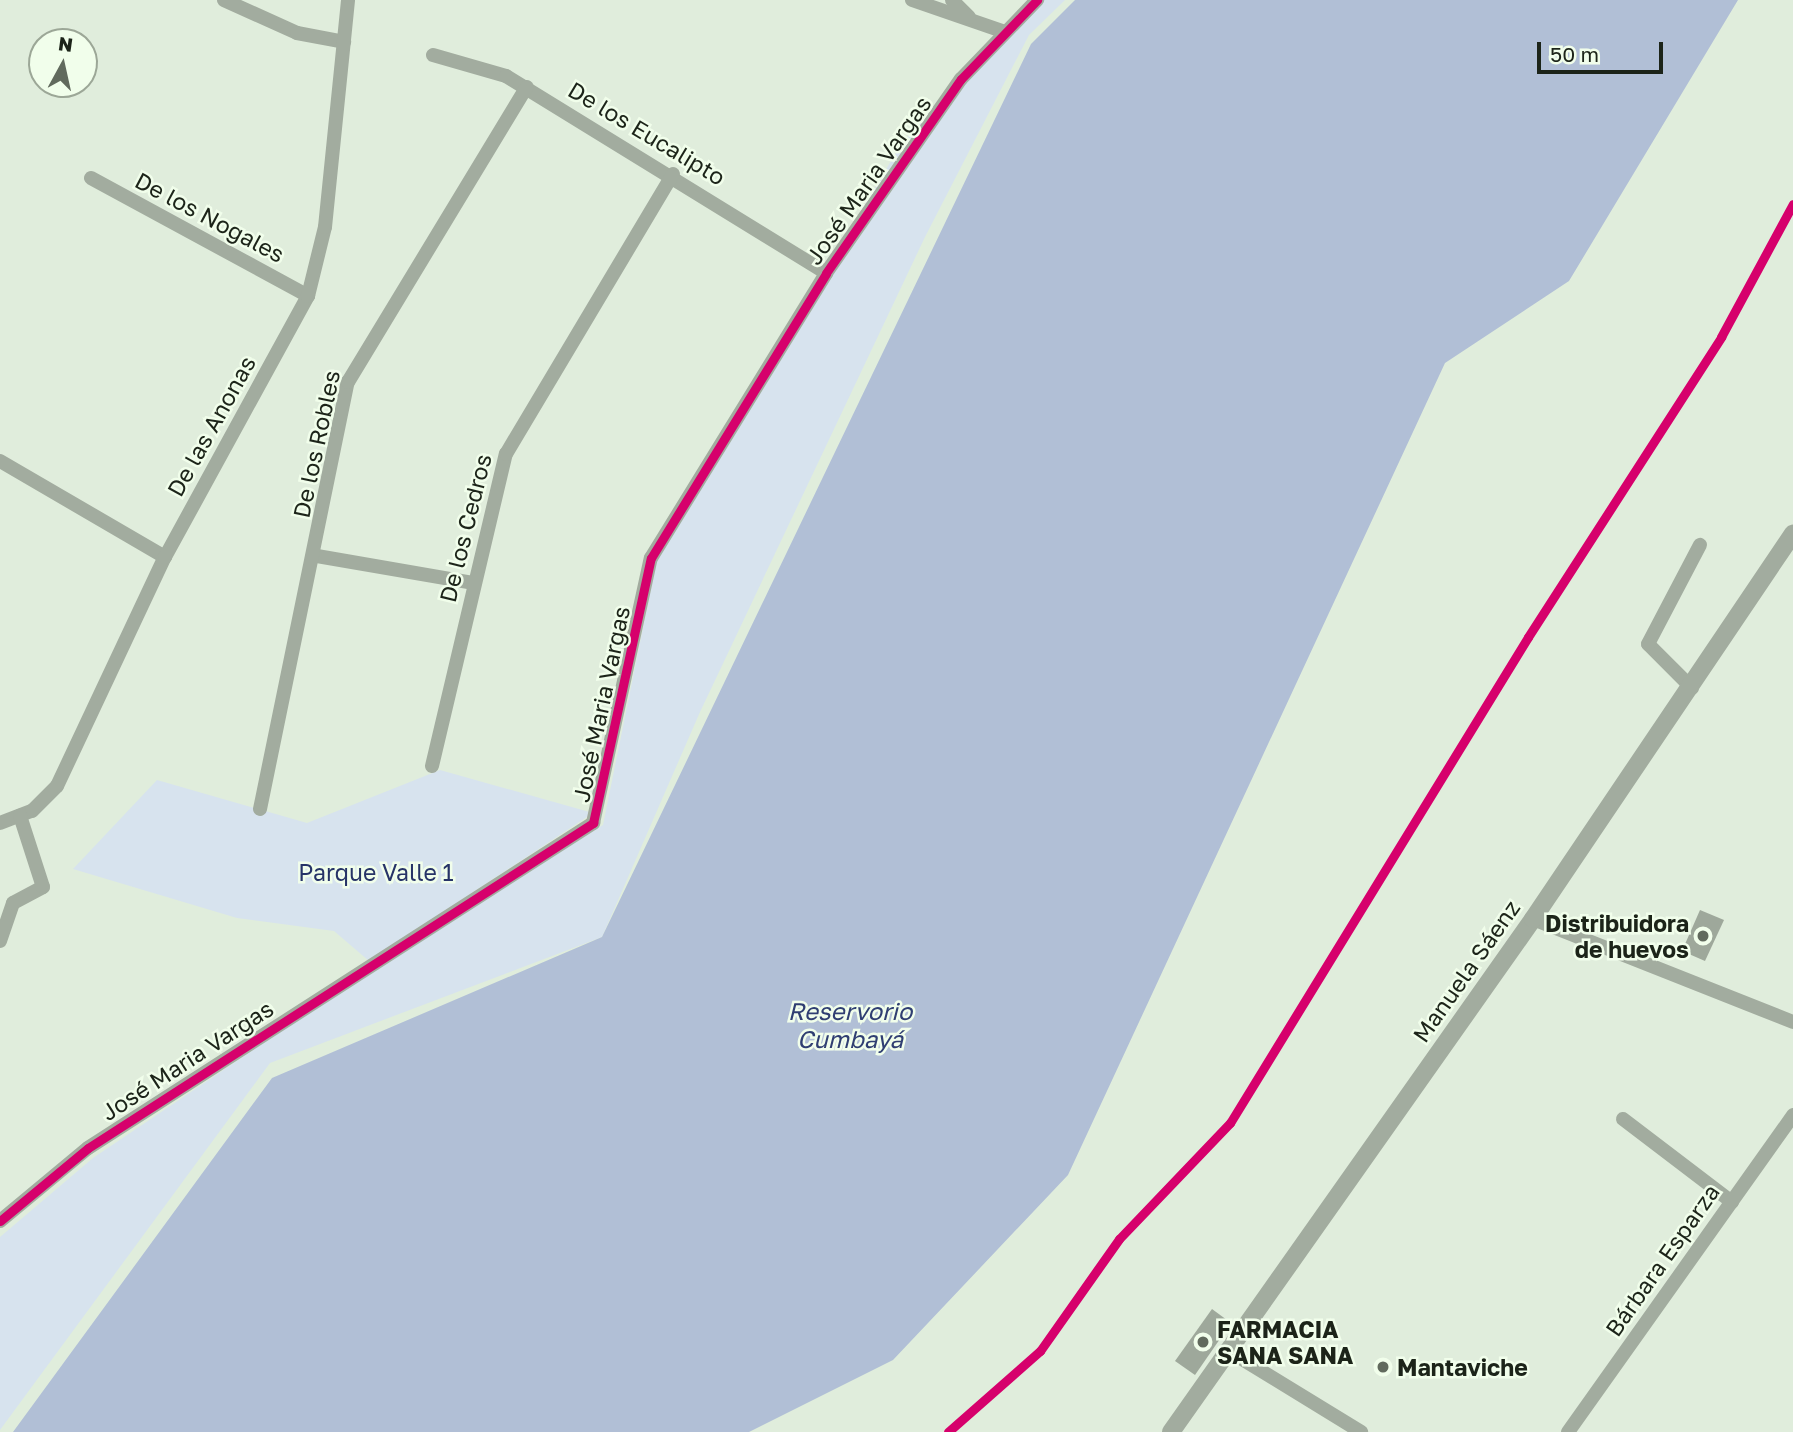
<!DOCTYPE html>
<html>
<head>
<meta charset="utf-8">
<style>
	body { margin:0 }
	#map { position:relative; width:1793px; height:1432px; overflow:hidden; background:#e0eddc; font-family:"Golos Text",sans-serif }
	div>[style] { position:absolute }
	.green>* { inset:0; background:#d7e3ee }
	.water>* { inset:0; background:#b1bfd6 }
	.building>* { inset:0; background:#9ea89b }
	.minor>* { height:14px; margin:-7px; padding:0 7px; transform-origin:7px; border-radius:7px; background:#a2ac9f }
	.tertiary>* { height:18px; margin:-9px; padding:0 9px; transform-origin:9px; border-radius:9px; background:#a2ac9f }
	.cycleway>* { height:9px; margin:-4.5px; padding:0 4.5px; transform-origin:4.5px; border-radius:4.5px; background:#d6006c }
	.dots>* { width:19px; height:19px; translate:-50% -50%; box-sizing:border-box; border:4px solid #f1feeb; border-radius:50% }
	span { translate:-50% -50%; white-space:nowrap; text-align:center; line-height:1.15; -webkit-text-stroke:5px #f1feeb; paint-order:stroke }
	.street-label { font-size:23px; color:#1c2419 }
	.park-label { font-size:23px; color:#263367 }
	.poi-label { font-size:23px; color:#1c2419; font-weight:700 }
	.right { translate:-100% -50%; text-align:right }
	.left { translate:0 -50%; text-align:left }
	.water-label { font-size:24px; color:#2f3e72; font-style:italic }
	.north { position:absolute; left:28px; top:28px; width:70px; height:70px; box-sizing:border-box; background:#f1feeb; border:2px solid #9ca797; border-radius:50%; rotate:8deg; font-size:19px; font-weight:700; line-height:28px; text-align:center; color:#1c2419 }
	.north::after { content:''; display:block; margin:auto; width:24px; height:32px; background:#616a5d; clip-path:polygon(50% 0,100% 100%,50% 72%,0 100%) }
	.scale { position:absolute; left:1537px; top:42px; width:126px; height:32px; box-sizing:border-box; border:4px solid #1c2419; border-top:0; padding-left:9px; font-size:21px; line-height:24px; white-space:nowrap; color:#1c2419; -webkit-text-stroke:5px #f1feeb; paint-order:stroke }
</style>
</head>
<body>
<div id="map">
	<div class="green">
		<div style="clip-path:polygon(1029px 0,1065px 0,1029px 35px,925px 237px,700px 712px,602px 937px,270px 1063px,0 1430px,0 1237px,93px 1158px,367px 973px,603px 825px,657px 559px,901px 144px)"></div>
		<div style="clip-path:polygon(440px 770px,593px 813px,369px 961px,334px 931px,237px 918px,73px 869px,157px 780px,307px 823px)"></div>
	</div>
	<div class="water">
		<div style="clip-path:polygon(1075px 0,1738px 0,1569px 281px,1445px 363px,1068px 1175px,893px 1360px,749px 1432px,13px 1432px,272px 1078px,602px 937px,1031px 44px)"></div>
	</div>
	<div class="building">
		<div style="clip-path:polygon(1700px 910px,1724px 920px,1705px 961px,1682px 951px)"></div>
		<div style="clip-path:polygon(1212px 1309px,1231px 1323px,1195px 1375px,1175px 1361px)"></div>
	</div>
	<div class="minor">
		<div style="left:224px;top:0;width:80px;rotate:24.3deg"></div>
		<div style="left:297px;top:33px;width:48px;rotate:10.8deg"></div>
		<div style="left:912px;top:0;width:98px;rotate:19deg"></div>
		<div style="left:952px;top:0;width:24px;rotate:45deg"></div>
		<div style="left:433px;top:55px;width:76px;rotate:16deg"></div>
		<div style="left:506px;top:76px;width:376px;rotate:31.6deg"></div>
		<div style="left:91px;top:178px;width:247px;rotate:28.5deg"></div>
		<div style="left:0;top:461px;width:191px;rotate:30.2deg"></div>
		<div style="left:317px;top:556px;width:158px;rotate:9.8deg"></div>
		<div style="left:1692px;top:688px;width:62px;rotate:-135deg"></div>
		<div style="left:1648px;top:644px;width:112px;rotate:-62.3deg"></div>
		<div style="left:432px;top:766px;width:321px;rotate:-76.7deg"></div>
		<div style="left:506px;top:454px;width:326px;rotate:-59.2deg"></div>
		<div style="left:260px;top:809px;width:436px;rotate:-78.4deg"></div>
		<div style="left:348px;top:382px;width:345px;rotate:-58.8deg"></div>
		<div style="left:0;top:823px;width:34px;rotate:-21deg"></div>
		<div style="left:32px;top:811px;width:35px;rotate:-45deg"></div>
		<div style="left:57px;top:786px;width:253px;rotate:-64.8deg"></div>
		<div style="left:165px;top:557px;width:298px;rotate:-61.3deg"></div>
		<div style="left:308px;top:296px;width:71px;rotate:-76.2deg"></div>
		<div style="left:325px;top:227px;width:228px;rotate:-84.2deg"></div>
		<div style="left:1533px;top:919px;width:280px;rotate:21.6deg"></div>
		<div style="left:0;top:941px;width:40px;rotate:-71.1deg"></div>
		<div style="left:13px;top:903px;width:34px;rotate:-28deg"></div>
		<div style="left:43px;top:887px;width:75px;rotate:-107.9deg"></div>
		<div style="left:1623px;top:1119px;width:137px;rotate:37.3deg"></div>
		<div style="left:0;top:1221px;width:114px;rotate:-39.7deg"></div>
		<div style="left:88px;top:1148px;width:601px;rotate:-32.76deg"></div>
		<div style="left:593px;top:823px;width:271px;rotate:-77.7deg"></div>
		<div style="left:651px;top:558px;width:334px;rotate:-58.4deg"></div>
		<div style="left:826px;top:273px;width:236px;rotate:-55.2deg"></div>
		<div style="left:961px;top:79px;width:110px;rotate:-46.1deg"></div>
		<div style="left:1229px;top:1351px;width:155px;rotate:31.5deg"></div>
		<div style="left:1568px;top:1432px;width:389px;rotate:-54.6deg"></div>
	</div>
	<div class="tertiary">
		<div style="left:1171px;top:1432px;width:628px;rotate:-54.79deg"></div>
		<div style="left:1533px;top:919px;width:465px;rotate:-56deg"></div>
	</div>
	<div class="cycleway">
		<div style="left:0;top:1221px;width:114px;rotate:-39.7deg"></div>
		<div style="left:88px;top:1148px;width:601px;rotate:-32.76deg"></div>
		<div style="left:593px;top:823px;width:271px;rotate:-77.7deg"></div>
		<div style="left:651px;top:558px;width:334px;rotate:-58.4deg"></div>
		<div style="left:826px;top:273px;width:236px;rotate:-55.2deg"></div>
		<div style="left:961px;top:79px;width:110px;rotate:-46.1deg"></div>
		<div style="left:948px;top:1432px;width:123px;rotate:-41.4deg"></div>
		<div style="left:1040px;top:1351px;width:137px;rotate:-54.8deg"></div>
		<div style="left:1119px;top:1239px;width:161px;rotate:-46.3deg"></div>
		<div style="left:1230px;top:1123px;width:570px;rotate:-58.48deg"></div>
		<div style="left:1528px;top:637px;width:357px;rotate:-57.2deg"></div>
		<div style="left:1721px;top:337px;width:151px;rotate:-61.6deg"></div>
	</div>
	<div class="dots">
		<div style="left:1703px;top:936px;background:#616a5d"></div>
		<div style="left:1203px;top:1342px;background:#616a5d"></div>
		<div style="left:1383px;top:1367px;background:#616a5d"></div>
	</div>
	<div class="street-label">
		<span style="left:647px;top:133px;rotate:31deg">De los Eucalipto</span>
		<span style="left:868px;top:180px;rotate:-55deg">José Maria Vargas</span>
		<span style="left:210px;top:217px;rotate:28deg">De los Nogales</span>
		<span style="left:211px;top:426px;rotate:-61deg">De las Anonas</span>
		<span style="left:316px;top:444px;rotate:-78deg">De los Robles</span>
		<span style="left:465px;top:528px;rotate:-76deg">De los Cedros</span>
		<span style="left:601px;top:704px;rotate:-78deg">José Maria Vargas</span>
		<span style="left:1466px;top:971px;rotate:-55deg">Manuela Sáenz</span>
		<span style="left:187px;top:1060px;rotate:-33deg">José Maria Vargas</span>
		<span style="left:1662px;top:1260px;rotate:-55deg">Bárbara Esparza</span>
	</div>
	<div class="park-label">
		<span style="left:376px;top:872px">Parque Valle 1</span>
	</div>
	<div class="poi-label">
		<span class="right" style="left:1689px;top:936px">Distribuidora<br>de huevos</span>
		<span class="left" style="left:1217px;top:1342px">FARMACIA<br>SANA SANA</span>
		<span class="left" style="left:1397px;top:1367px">Mantaviche</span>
	</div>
	<div class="water-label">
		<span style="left:850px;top:1025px">Reservorio<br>Cumbayá</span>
	</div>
	<div class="north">N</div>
	<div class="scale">50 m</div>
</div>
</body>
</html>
